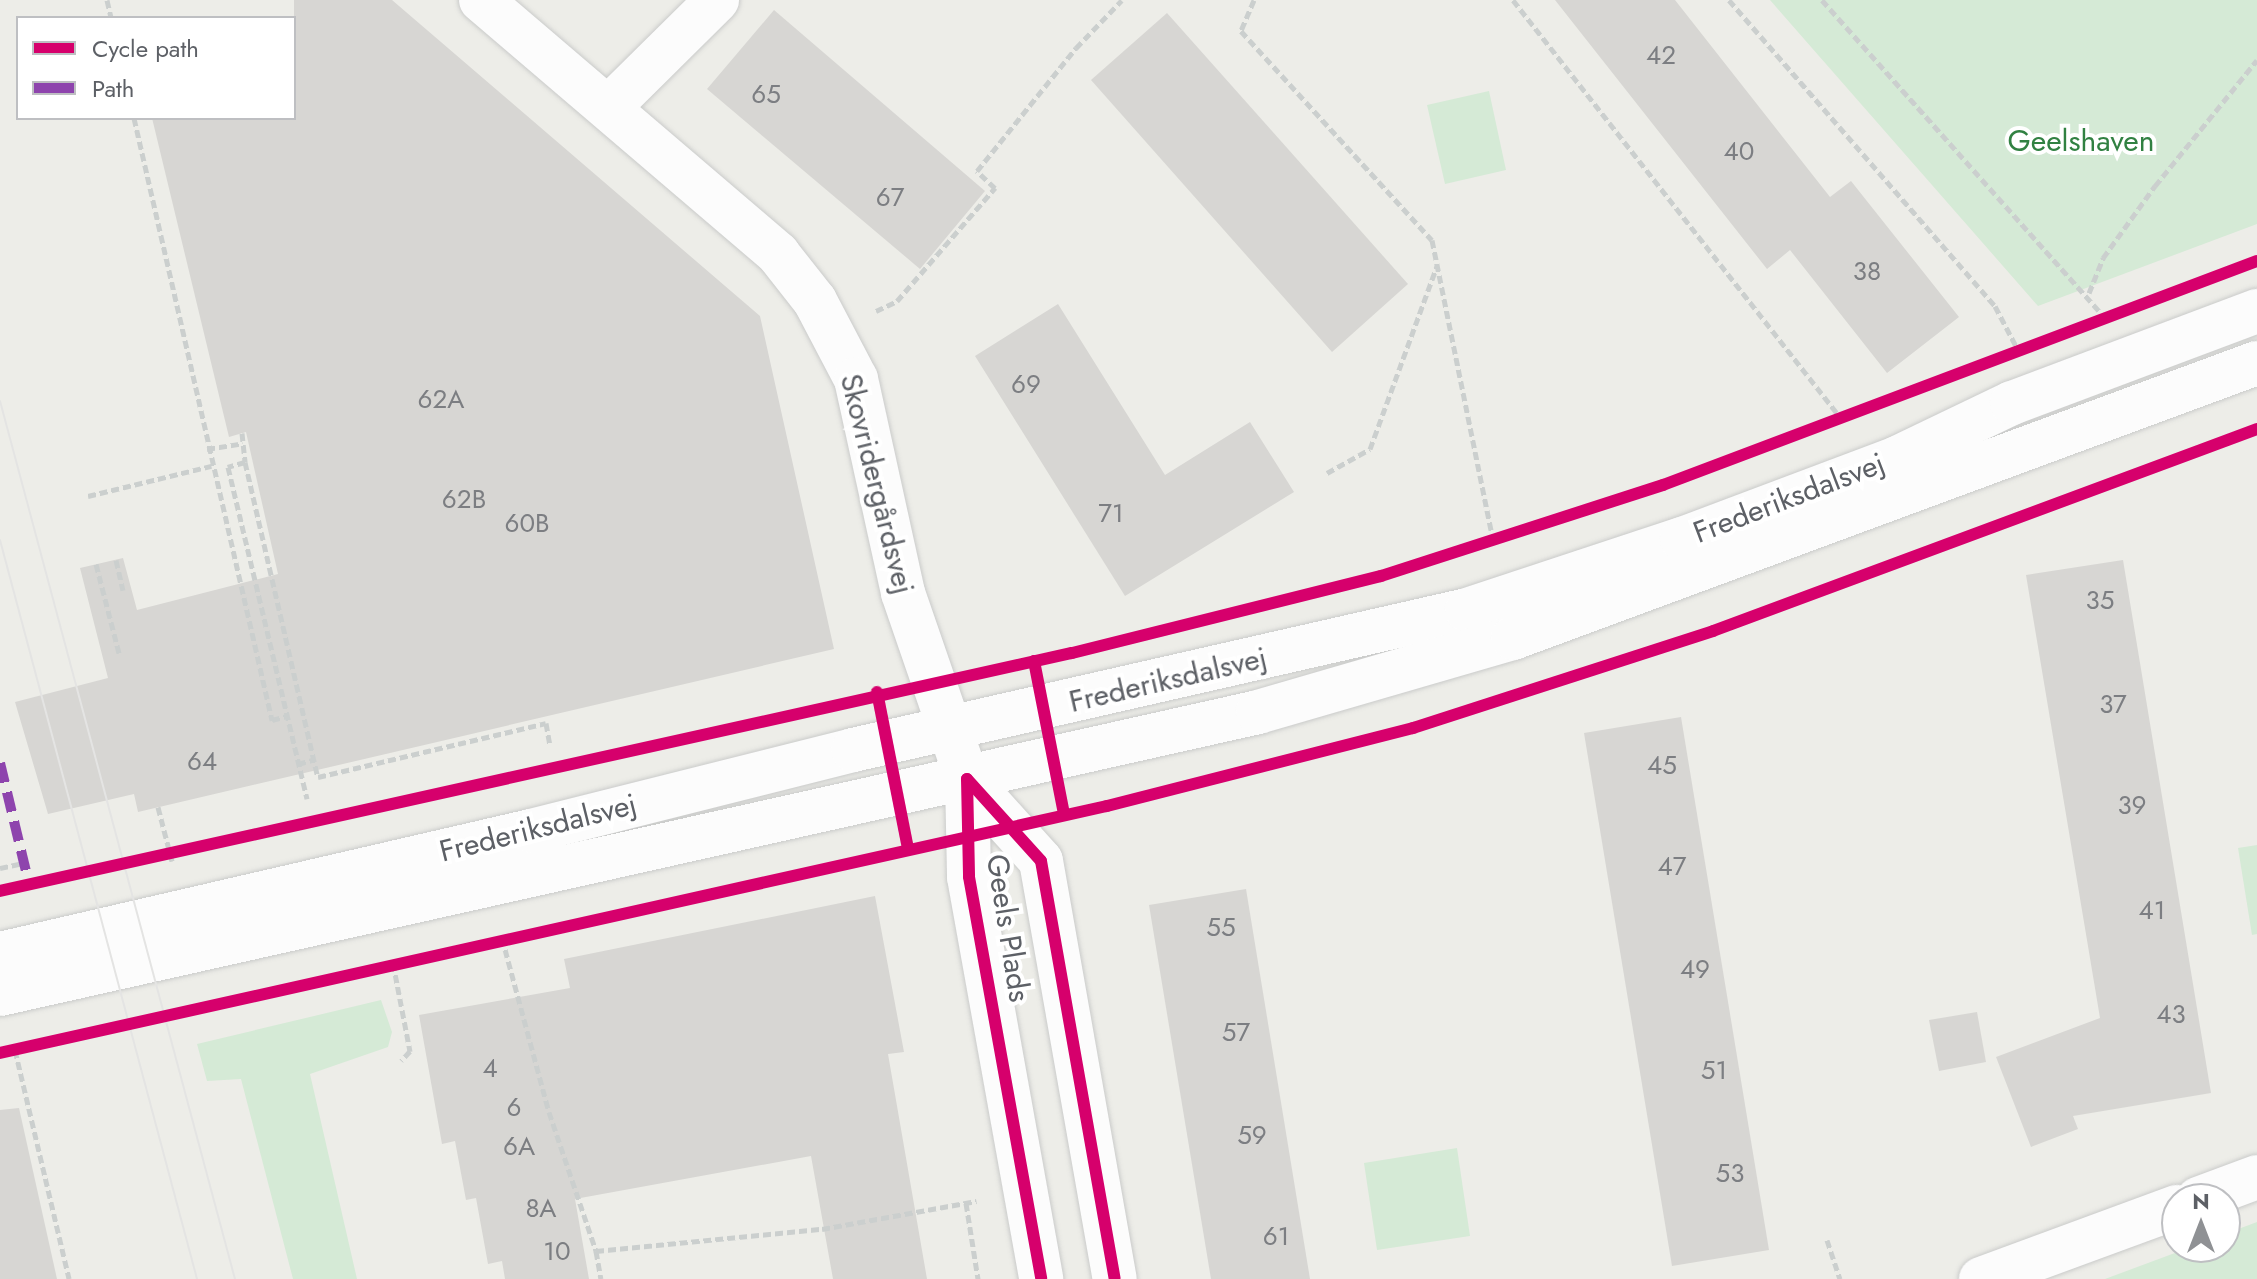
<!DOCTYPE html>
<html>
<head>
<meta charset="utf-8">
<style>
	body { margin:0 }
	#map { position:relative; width:2257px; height:1279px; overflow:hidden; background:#edede8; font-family:Jost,sans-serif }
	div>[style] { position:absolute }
	.green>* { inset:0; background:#d5ead6 }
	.building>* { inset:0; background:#d7d6d3 }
	.path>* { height:5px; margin-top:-2.5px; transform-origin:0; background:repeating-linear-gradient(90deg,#cbcfce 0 8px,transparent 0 12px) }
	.roads { filter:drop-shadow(0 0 2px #cacbca) drop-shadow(0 0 2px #cacbca) }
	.minor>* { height:44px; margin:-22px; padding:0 22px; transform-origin:22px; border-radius:22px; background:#fcfcfc }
	.tertiary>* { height:44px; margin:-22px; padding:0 22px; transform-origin:22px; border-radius:22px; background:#fcfcfc }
	.tram>* { height:2px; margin:-1px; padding:0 1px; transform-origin:1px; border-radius:1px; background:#e4e4e3 }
	.quiet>* { height:10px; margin-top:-5px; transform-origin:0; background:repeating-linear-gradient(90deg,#8e44ad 0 20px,transparent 0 30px) }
	.cycleway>* { height:12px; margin:-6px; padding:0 6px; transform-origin:6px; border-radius:6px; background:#d6006c }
	span { translate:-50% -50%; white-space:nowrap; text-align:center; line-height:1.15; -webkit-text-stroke:8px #fff; paint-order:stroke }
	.number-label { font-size:26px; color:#7c7e82 }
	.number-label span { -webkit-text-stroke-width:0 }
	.park-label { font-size:30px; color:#318142 }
	.street-label { font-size:30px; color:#5d6066 }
	.legend { position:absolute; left:16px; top:16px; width:280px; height:104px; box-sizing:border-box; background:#fff; border:2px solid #bebfc2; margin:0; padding:10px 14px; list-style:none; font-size:24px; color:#5d6066 }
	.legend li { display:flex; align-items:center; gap:16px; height:40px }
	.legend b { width:40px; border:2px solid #bebfc2 }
	.north { position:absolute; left:2161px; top:1183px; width:80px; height:80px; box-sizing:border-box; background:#fff; border:2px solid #bebfc2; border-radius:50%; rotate:0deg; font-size:22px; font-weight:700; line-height:32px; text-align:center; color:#5d6066 }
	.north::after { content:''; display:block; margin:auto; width:28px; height:36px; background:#8f9194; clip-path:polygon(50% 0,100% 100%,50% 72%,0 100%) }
</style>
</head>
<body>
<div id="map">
	<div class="green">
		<div style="clip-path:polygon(1770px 0,2257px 0,2257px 224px,2038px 306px)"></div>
		<div style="clip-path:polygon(1489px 91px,1506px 170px,1445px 184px,1427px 105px)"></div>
		<div style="clip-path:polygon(2257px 845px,2257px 934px,2252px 935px,2238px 848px)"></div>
		<div style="clip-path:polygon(381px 1000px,392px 1032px,388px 1047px,310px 1074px,357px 1279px,293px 1279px,241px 1079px,207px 1081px,197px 1044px)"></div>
		<div style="clip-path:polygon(1457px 1148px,1470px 1236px,1377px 1250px,1364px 1163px)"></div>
		<div style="clip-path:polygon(2257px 1222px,2257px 1279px,2105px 1279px,2191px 1247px,2225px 1247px,2225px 1234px)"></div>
	</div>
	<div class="building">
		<div style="clip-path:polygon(294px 0,392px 0,760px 316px,834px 649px,138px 812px,134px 794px,48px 814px,15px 702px,108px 678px,80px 568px,123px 558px,137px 610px,278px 574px,246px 432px,229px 437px,152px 118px,294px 118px)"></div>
		<div style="clip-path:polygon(1555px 0,1675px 0,1830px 197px,1851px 181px,1959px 317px,1887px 373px,1790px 250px,1767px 269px)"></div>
		<div style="clip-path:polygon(774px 10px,985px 191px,920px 269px,707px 89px)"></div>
		<div style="clip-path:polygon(1167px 13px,1408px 284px,1332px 352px,1091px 80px)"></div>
		<div style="clip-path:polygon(1058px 304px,1165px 475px,1250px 422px,1294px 492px,1125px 596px,975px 356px)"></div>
		<div style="clip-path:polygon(2123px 560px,2211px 1093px,2073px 1116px,2078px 1129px,2031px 1147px,1996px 1057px,2100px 1018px,2026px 575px)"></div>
		<div style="clip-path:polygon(1681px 717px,1769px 1250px,1672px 1266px,1584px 733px)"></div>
		<div style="clip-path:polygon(1246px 889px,1310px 1279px,1211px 1279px,1149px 905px)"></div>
		<div style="clip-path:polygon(875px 896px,904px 1052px,888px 1054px,927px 1279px,833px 1279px,811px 1156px,575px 1199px,589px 1279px,505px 1279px,502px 1261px,488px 1264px,476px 1198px,466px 1200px,455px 1141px,442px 1144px,419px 1015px,570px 988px,564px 959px)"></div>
		<div style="clip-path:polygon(1977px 1012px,1986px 1062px,1939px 1071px,1929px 1020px)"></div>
		<div style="clip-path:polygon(19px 1108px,57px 1279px,0 1279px,0 1110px)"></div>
	</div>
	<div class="path">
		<div style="left:107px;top:0;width:18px;rotate:77deg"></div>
		<div style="left:1254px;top:0;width:34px;rotate:113deg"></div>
		<div style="left:1241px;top:31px;width:283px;rotate:47.6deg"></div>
		<div style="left:1432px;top:240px;width:306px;rotate:78.5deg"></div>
		<div style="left:1513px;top:0;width:530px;rotate:51.9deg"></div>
		<div style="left:1729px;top:0;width:405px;rotate:49deg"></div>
		<div style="left:1995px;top:306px;width:45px;rotate:62.3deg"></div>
		<div style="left:1822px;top:0;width:421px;rotate:48.3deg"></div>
		<div style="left:134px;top:118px;width:618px;rotate:77.09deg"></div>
		<div style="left:272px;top:720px;width:16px;rotate:-15deg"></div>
		<div style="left:2089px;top:293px;width:38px;rotate:-68deg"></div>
		<div style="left:2103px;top:258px;width:89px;rotate:-54.2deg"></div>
		<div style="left:2155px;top:186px;width:162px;rotate:-51deg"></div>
		<div style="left:876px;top:311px;width:23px;rotate:-25deg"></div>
		<div style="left:897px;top:301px;width:150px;rotate:-49.1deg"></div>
		<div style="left:995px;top:188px;width:25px;rotate:-137deg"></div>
		<div style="left:977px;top:171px;width:158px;rotate:-51.2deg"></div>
		<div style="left:1076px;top:48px;width:66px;rotate:-46.2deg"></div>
		<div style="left:242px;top:433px;width:29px;rotate:84deg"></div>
		<div style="left:245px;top:462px;width:18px;rotate:164deg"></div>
		<div style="left:228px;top:467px;width:341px;rotate:76.6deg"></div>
		<div style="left:207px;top:449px;width:36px;rotate:-9deg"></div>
		<div style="left:245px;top:462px;width:323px;rotate:77deg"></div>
		<div style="left:318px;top:777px;width:234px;rotate:-13.3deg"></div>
		<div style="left:546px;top:723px;width:22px;rotate:80deg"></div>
		<div style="left:1327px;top:473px;width:49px;rotate:-29.2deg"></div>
		<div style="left:1370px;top:449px;width:195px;rotate:-69.9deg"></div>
		<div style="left:88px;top:496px;width:127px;rotate:-13.7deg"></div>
		<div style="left:116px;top:560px;width:31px;rotate:77deg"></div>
		<div style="left:96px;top:564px;width:92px;rotate:75.5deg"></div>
		<div style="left:298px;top:764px;width:18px;rotate:-16deg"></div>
		<div style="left:158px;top:807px;width:56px;rotate:75.5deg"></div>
		<div style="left:0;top:868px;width:25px;rotate:-12deg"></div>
		<div style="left:502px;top:938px;width:180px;rotate:74.9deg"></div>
		<div style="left:549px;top:1112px;width:147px;rotate:71.3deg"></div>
		<div style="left:596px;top:1251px;width:227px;rotate:-5.6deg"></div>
		<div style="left:822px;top:1229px;width:157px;rotate:-10.3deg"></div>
		<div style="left:393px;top:963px;width:90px;rotate:79.1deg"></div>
		<div style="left:410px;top:1051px;width:13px;rotate:132deg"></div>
		<div style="left:15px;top:1050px;width:235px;rotate:76.7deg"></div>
		<div style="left:966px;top:1203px;width:77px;rotate:81deg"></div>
		<div style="left:1827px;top:1240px;width:41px;rotate:71.6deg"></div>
		<div style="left:596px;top:1251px;width:28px;rotate:80deg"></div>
	</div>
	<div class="roads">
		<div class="minor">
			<div style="left:481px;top:0;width:391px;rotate:40.5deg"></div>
			<div style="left:778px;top:254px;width:60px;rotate:51.8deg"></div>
			<div style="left:815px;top:301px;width:88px;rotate:62.3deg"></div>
			<div style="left:856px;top:379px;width:219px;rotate:77.6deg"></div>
			<div style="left:903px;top:593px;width:197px;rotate:71deg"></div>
			<div style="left:967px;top:779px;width:98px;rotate:88.8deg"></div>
			<div style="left:969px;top:877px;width:408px;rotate:79.8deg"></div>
			<div style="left:609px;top:107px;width:152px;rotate:-44.7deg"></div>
			<div style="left:967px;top:779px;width:110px;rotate:47.9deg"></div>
			<div style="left:1041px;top:861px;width:424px;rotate:80deg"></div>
			<div style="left:2198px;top:1199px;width:63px;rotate:-20.4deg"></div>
			<div style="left:1981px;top:1279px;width:209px;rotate:-20.2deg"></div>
		</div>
		<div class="tertiary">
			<div style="left:0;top:954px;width:545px;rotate:-13.04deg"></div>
			<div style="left:531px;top:831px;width:332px;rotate:-14.1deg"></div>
			<div style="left:853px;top:750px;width:630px;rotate:-12.84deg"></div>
			<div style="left:1467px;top:610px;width:226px;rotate:-18.3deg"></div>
			<div style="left:1682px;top:539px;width:230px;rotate:-20.6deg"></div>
			<div style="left:1897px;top:458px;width:127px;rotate:-25.6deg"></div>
			<div style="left:2012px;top:403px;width:262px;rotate:-20.6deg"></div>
			<div style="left:0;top:994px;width:1289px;rotate:-12.63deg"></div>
			<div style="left:1258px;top:712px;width:266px;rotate:-16.2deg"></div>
			<div style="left:1513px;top:638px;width:793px;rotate:-20.29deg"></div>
		</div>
	</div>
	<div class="tram">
		<div style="left:0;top:401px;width:909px;rotate:75.02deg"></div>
		<div style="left:0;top:540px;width:765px;rotate:75.07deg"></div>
	</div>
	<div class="quiet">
		<div style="left:0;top:763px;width:124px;rotate:76.5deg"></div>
	</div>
	<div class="cycleway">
		<div style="left:1034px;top:661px;width:156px;rotate:78.9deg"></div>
		<div style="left:877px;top:692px;width:160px;rotate:78.8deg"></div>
		<div style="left:967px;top:779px;width:110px;rotate:47.9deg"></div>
		<div style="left:1041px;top:861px;width:424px;rotate:80deg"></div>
		<div style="left:967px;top:779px;width:98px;rotate:88.8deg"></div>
		<div style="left:969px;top:877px;width:408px;rotate:79.8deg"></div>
		<div style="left:0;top:891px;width:1098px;rotate:-12.52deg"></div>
		<div style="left:1072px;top:653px;width:318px;rotate:-14deg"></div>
		<div style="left:1381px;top:576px;width:296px;rotate:-17.9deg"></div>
		<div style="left:1663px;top:485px;width:635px;rotate:-20.66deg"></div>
		<div style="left:0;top:1053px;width:1134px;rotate:-12.58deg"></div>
		<div style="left:1107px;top:806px;width:316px;rotate:-14.3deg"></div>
		<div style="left:1413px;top:728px;width:315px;rotate:-17.9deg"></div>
		<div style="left:1713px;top:631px;width:580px;rotate:-20.37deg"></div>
	</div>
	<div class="number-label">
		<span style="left:1661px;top:56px">42</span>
		<span style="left:766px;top:95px">65</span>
		<span style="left:1739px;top:152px">40</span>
		<span style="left:890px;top:198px">67</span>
		<span style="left:1867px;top:272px">38</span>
		<span style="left:1026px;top:385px">69</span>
		<span style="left:441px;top:400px">62A</span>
		<span style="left:464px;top:500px">62B</span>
		<span style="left:1111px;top:514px">71</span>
		<span style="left:527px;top:524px">60B</span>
		<span style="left:2100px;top:601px">35</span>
		<span style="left:2113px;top:705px">37</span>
		<span style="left:202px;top:762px">64</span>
		<span style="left:1662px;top:766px">45</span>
		<span style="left:2132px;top:806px">39</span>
		<span style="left:1672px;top:867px">47</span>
		<span style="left:2152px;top:911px">41</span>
		<span style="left:1221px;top:928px">55</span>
		<span style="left:1695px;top:970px">49</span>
		<span style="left:2171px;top:1015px">43</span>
		<span style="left:1236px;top:1033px">57</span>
		<span style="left:490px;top:1069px">4</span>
		<span style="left:1714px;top:1071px">51</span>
		<span style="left:514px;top:1108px">6</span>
		<span style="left:1252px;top:1136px">59</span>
		<span style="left:519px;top:1147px">6A</span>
		<span style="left:1730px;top:1174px">53</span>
		<span style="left:541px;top:1209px">8A</span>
		<span style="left:1276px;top:1237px">61</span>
		<span style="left:557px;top:1252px">10</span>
	</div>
	<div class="park-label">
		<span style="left:2081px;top:141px">Geelshaven</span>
	</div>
	<div class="street-label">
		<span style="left:877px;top:484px;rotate:76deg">Skovridergårdsvej</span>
		<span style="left:1789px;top:498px;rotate:-21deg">Frederiksdalsvej</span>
		<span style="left:1168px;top:680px;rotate:-13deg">Frederiksdalsvej</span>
		<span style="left:538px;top:828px;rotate:-14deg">Frederiksdalsvej</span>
		<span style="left:1008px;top:928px;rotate:81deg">Geels Plads</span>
	</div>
	<ul class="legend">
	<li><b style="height:10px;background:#d6006c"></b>Cycle path</li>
	<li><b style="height:10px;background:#8e44ad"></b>Path</li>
	</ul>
	<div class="north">N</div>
</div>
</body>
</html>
